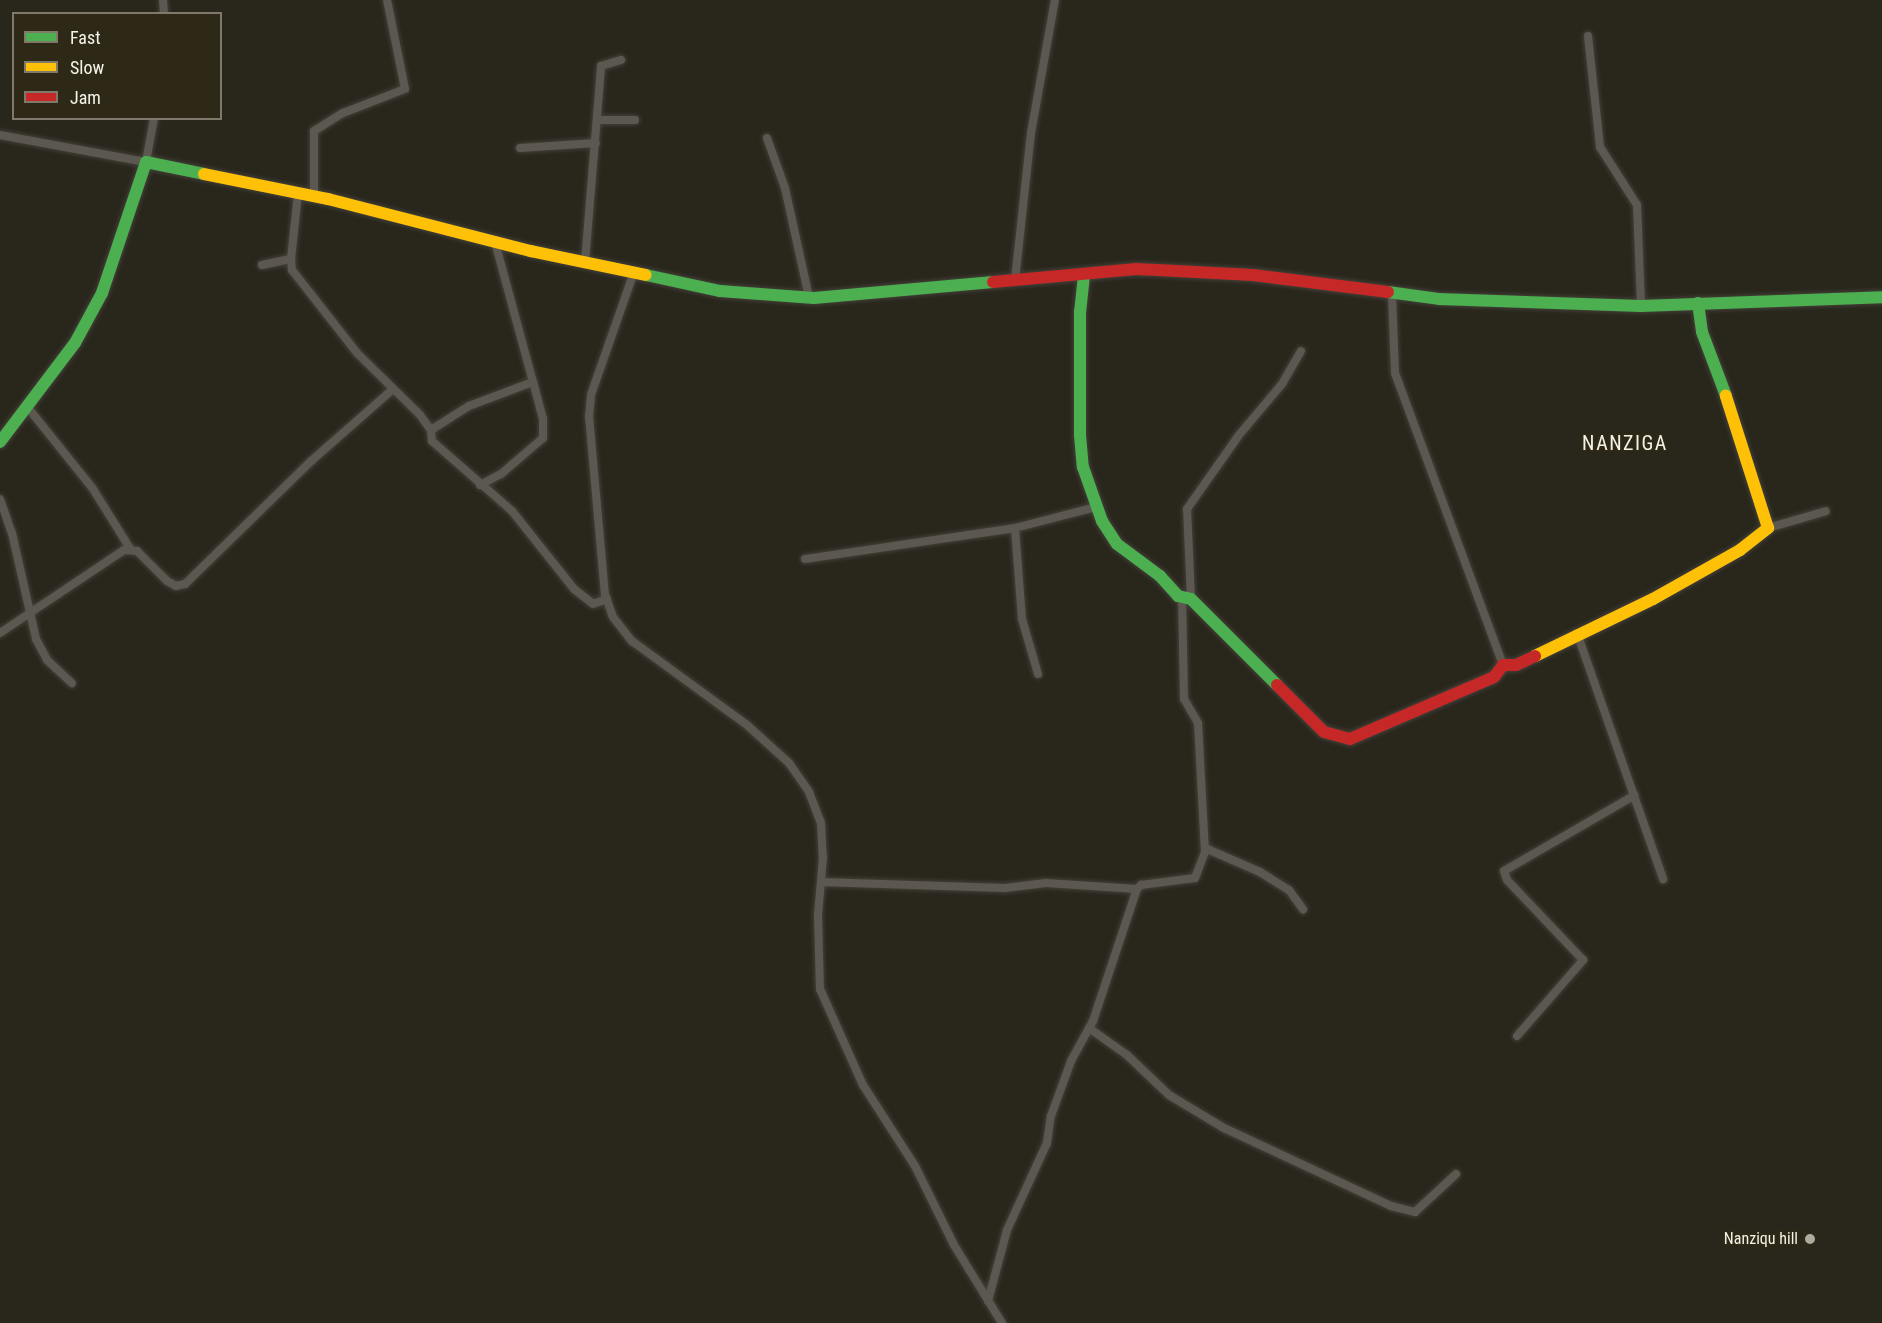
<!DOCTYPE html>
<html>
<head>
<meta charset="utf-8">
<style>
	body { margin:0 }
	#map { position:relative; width:1882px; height:1323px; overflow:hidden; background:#29261c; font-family:"Roboto Condensed",sans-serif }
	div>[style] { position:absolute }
	.roads { filter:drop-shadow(0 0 2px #424038) drop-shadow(0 0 2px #424038) }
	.street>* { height:8px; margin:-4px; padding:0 4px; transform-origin:4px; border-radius:4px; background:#5c5851 }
	.fast>* { height:12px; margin:-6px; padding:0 6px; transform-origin:6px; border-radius:6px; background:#4caf50 }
	.slow>* { height:12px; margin:-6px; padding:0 6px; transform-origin:6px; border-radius:6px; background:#ffc107 }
	.jam>* { height:12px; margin:-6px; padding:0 6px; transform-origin:6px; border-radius:6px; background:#c62828 }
	.dots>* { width:16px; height:16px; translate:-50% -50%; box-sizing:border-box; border:3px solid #2e2917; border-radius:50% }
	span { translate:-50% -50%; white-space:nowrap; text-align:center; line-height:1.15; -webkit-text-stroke:4.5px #2e2917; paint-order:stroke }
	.poi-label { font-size:16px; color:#f5f2e7 }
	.right { translate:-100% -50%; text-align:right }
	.quarter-label { font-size:20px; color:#f5f2e7; letter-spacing:1.5px }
	.legend { position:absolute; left:12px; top:12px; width:210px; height:108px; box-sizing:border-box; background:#2e2917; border:2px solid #7e796a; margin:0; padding:8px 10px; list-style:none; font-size:18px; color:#f5f2e7 }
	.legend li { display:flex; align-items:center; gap:12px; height:30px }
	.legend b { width:30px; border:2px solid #7e796a }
</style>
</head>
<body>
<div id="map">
	<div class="roads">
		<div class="street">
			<div style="left:163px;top:0;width:14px;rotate:86deg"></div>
			<div style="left:1588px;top:36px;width:112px;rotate:83.8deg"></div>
			<div style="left:1600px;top:147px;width:69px;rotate:57.5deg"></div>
			<div style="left:1637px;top:205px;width:101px;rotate:87.7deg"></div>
			<div style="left:598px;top:120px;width:37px"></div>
			<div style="left:0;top:135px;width:148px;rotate:10.5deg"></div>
			<div style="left:146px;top:162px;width:45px;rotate:-79.7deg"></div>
			<div style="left:767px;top:138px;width:53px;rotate:70.2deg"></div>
			<div style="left:785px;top:188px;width:112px;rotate:77.6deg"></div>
			<div style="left:520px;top:148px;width:76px;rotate:-3.8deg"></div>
			<div style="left:314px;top:196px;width:65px;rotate:-90deg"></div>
			<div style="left:314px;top:131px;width:34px;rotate:-32deg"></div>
			<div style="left:343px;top:113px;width:66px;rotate:-21.2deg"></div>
			<div style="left:405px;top:89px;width:91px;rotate:-101.4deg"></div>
			<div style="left:291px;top:259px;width:11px;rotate:85deg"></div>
			<div style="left:292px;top:270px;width:105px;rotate:51.9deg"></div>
			<div style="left:357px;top:353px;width:88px;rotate:44.5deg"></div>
			<div style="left:420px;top:415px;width:19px;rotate:54deg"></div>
			<div style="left:431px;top:430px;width:11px;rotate:85deg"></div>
			<div style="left:432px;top:441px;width:106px;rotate:41.2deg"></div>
			<div style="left:512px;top:511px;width:100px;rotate:51.5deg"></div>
			<div style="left:574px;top:589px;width:24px;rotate:38deg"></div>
			<div style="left:593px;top:604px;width:15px;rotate:-20deg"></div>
			<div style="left:585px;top:262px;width:197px;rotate:-85.3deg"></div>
			<div style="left:601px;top:66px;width:21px;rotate:-17deg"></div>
			<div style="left:262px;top:265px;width:30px;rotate:-12deg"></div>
			<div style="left:291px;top:259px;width:66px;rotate:-83.9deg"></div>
			<div style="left:634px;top:272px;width:130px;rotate:109.3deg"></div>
			<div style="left:591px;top:395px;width:21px;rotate:95deg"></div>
			<div style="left:589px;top:416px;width:179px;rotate:84.9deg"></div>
			<div style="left:605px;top:594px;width:24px;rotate:71deg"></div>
			<div style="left:613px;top:617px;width:31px;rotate:52deg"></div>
			<div style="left:632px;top:641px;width:142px;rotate:36.1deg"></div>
			<div style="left:747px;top:725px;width:57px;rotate:42.1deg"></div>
			<div style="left:789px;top:763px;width:35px;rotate:55deg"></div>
			<div style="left:809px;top:792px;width:33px;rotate:69deg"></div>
			<div style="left:821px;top:823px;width:34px;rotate:87deg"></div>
			<div style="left:823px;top:857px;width:58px;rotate:94.9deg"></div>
			<div style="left:818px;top:915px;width:74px;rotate:88.5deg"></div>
			<div style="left:820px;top:989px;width:105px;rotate:65.9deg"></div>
			<div style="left:863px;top:1085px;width:96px;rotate:57.3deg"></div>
			<div style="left:915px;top:1166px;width:88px;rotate:63.7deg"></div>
			<div style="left:954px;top:1245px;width:92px;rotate:58.4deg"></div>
			<div style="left:1015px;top:280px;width:148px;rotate:-83.8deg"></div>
			<div style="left:1031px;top:133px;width:135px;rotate:-79.8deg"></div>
			<div style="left:1392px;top:295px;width:78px;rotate:87.8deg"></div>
			<div style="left:1395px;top:373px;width:311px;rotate:69.7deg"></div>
			<div style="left:29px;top:409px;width:102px;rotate:51.3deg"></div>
			<div style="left:93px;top:489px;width:72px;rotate:58.1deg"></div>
			<div style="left:431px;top:430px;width:45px;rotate:-32.3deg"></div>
			<div style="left:469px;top:406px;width:68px;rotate:-20.6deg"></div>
			<div style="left:533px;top:382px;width:145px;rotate:-105.2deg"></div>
			<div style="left:480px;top:485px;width:24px;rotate:-28deg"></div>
			<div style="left:501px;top:474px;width:55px;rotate:-40.6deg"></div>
			<div style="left:543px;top:438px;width:19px;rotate:-90deg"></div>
			<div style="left:543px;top:419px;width:38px;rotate:-105deg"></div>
			<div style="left:0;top:499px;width:36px;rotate:71deg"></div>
			<div style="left:12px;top:533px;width:109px;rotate:77.2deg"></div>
			<div style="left:36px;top:639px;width:24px;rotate:62deg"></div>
			<div style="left:47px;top:660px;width:34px;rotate:43deg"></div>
			<div style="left:1768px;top:528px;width:60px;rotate:-16.3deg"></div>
			<div style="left:805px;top:559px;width:212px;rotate:-8.4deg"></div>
			<div style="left:1191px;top:599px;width:90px;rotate:-92.5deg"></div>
			<div style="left:1187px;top:509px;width:90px;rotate:-54.9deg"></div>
			<div style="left:1239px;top:435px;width:67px;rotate:-49.9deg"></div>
			<div style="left:1282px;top:384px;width:38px;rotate:-60deg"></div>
			<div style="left:0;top:633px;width:149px;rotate:-33.8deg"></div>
			<div style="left:124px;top:550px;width:13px;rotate:4deg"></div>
			<div style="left:137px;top:551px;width:42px;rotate:45deg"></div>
			<div style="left:167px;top:581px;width:10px;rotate:29deg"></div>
			<div style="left:176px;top:586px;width:9px;rotate:-13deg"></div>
			<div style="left:185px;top:584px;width:176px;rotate:-44.3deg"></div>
			<div style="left:311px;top:461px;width:109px;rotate:-41.3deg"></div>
			<div style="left:1577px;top:633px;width:261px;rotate:70.7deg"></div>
			<div style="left:1038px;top:674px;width:57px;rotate:-106.2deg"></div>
			<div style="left:1022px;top:619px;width:91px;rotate:-94.4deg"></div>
			<div style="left:1015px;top:528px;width:84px;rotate:-14.5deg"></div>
			<div style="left:1205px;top:848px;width:60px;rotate:23.6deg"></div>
			<div style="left:1260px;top:872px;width:34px;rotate:32deg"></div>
			<div style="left:1289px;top:890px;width:24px;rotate:54deg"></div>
			<div style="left:821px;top:882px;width:184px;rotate:1.9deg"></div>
			<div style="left:1005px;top:888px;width:41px;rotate:-7deg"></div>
			<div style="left:1046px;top:883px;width:91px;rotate:3.8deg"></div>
			<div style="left:1137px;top:889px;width:6px;rotate:-45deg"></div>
			<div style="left:1141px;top:885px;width:54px;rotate:-7.4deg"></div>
			<div style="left:1195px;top:878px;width:28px;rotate:-69deg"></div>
			<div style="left:1205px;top:852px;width:129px;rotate:-93.1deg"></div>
			<div style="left:1198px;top:723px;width:28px;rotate:-120deg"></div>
			<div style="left:1184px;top:699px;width:102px;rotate:-91.1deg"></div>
			<div style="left:1089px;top:1028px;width:47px;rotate:35.4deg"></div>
			<div style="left:1127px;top:1055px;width:58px;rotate:43.6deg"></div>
			<div style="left:1169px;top:1095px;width:64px;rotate:31deg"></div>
			<div style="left:1224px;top:1128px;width:184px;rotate:25deg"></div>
			<div style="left:1391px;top:1206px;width:25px;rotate:14deg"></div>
			<div style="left:1415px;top:1212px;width:56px;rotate:-42.8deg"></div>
			<div style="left:1517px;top:1036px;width:101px;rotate:-49deg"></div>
			<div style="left:1583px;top:960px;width:110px;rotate:-133.5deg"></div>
			<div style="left:1507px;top:880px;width:9px;rotate:-108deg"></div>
			<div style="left:1504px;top:871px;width:151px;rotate:-30.1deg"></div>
			<div style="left:988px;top:1301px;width:73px;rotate:-75deg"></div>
			<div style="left:1007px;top:1230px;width:96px;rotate:-65.3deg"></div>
			<div style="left:1047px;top:1143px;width:27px;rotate:-82deg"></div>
			<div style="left:1051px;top:1116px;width:59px;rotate:-70deg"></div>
			<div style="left:1071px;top:1061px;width:46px;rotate:-61.2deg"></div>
			<div style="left:1093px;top:1021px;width:139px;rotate:-71.6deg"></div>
		</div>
		<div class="fast">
			<div style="left:646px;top:275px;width:76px;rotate:12.2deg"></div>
			<div style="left:720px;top:291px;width:94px;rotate:4.3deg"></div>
			<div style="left:814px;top:298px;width:180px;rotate:-5.1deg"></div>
			<div style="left:1084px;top:275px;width:36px;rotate:96deg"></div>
			<div style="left:1080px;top:311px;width:124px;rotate:90deg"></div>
			<div style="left:1080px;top:435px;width:32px;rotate:85deg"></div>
			<div style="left:1083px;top:467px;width:57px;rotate:70.6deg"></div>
			<div style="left:1102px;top:521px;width:27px;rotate:57deg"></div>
			<div style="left:1117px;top:544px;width:54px;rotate:36.7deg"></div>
			<div style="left:1160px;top:576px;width:27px;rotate:48deg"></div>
			<div style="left:1178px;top:596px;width:13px;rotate:13deg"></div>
			<div style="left:1191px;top:599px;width:122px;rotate:45deg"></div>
			<div style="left:1388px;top:292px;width:51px;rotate:7.8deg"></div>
			<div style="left:1439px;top:299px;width:202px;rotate:2deg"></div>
			<div style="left:1641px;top:306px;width:241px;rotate:-2.1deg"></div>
			<div style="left:1698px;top:303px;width:29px;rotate:82deg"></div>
			<div style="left:1702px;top:332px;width:68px;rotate:69.4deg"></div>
			<div style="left:0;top:442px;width:124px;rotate:-52.9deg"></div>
			<div style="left:75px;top:343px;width:57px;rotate:-61.6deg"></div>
			<div style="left:102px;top:293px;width:138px;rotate:-71.4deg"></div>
			<div style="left:146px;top:162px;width:59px;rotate:11.7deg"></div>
		</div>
		<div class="slow">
			<div style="left:204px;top:174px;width:126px;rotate:11.4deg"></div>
			<div style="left:328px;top:199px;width:210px;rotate:14.4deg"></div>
			<div style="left:531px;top:251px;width:117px;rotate:11.8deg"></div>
			<div style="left:1535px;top:656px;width:131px;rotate:-25.8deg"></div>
			<div style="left:1653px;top:599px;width:100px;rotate:-29.4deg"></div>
			<div style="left:1740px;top:550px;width:36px;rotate:-38deg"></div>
			<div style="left:1768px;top:528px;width:139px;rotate:-107.7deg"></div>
		</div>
		<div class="jam">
			<div style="left:993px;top:282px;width:144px;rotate:-5.2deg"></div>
			<div style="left:1136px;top:269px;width:117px;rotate:2.9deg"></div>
			<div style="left:1253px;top:275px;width:136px;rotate:7.2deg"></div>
			<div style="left:1277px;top:685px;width:66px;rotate:45deg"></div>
			<div style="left:1324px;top:732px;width:27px;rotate:15deg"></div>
			<div style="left:1350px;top:739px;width:157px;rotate:-23.3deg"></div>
			<div style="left:1494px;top:677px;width:15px;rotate:-53deg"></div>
			<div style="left:1503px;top:665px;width:13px"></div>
			<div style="left:1516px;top:665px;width:21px;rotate:-25deg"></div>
		</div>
	</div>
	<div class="dots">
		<div style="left:1810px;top:1239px;background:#aeaba0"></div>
	</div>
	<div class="poi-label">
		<span class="right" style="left:1798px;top:1239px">Nanziqu hill</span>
	</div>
	<div class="quarter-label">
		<span style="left:1625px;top:443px">NANZIGA</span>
	</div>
	<ul class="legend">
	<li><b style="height:8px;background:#4caf50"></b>Fast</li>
	<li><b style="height:8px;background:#ffc107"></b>Slow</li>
	<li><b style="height:8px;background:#c62828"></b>Jam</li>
	</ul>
</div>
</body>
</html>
